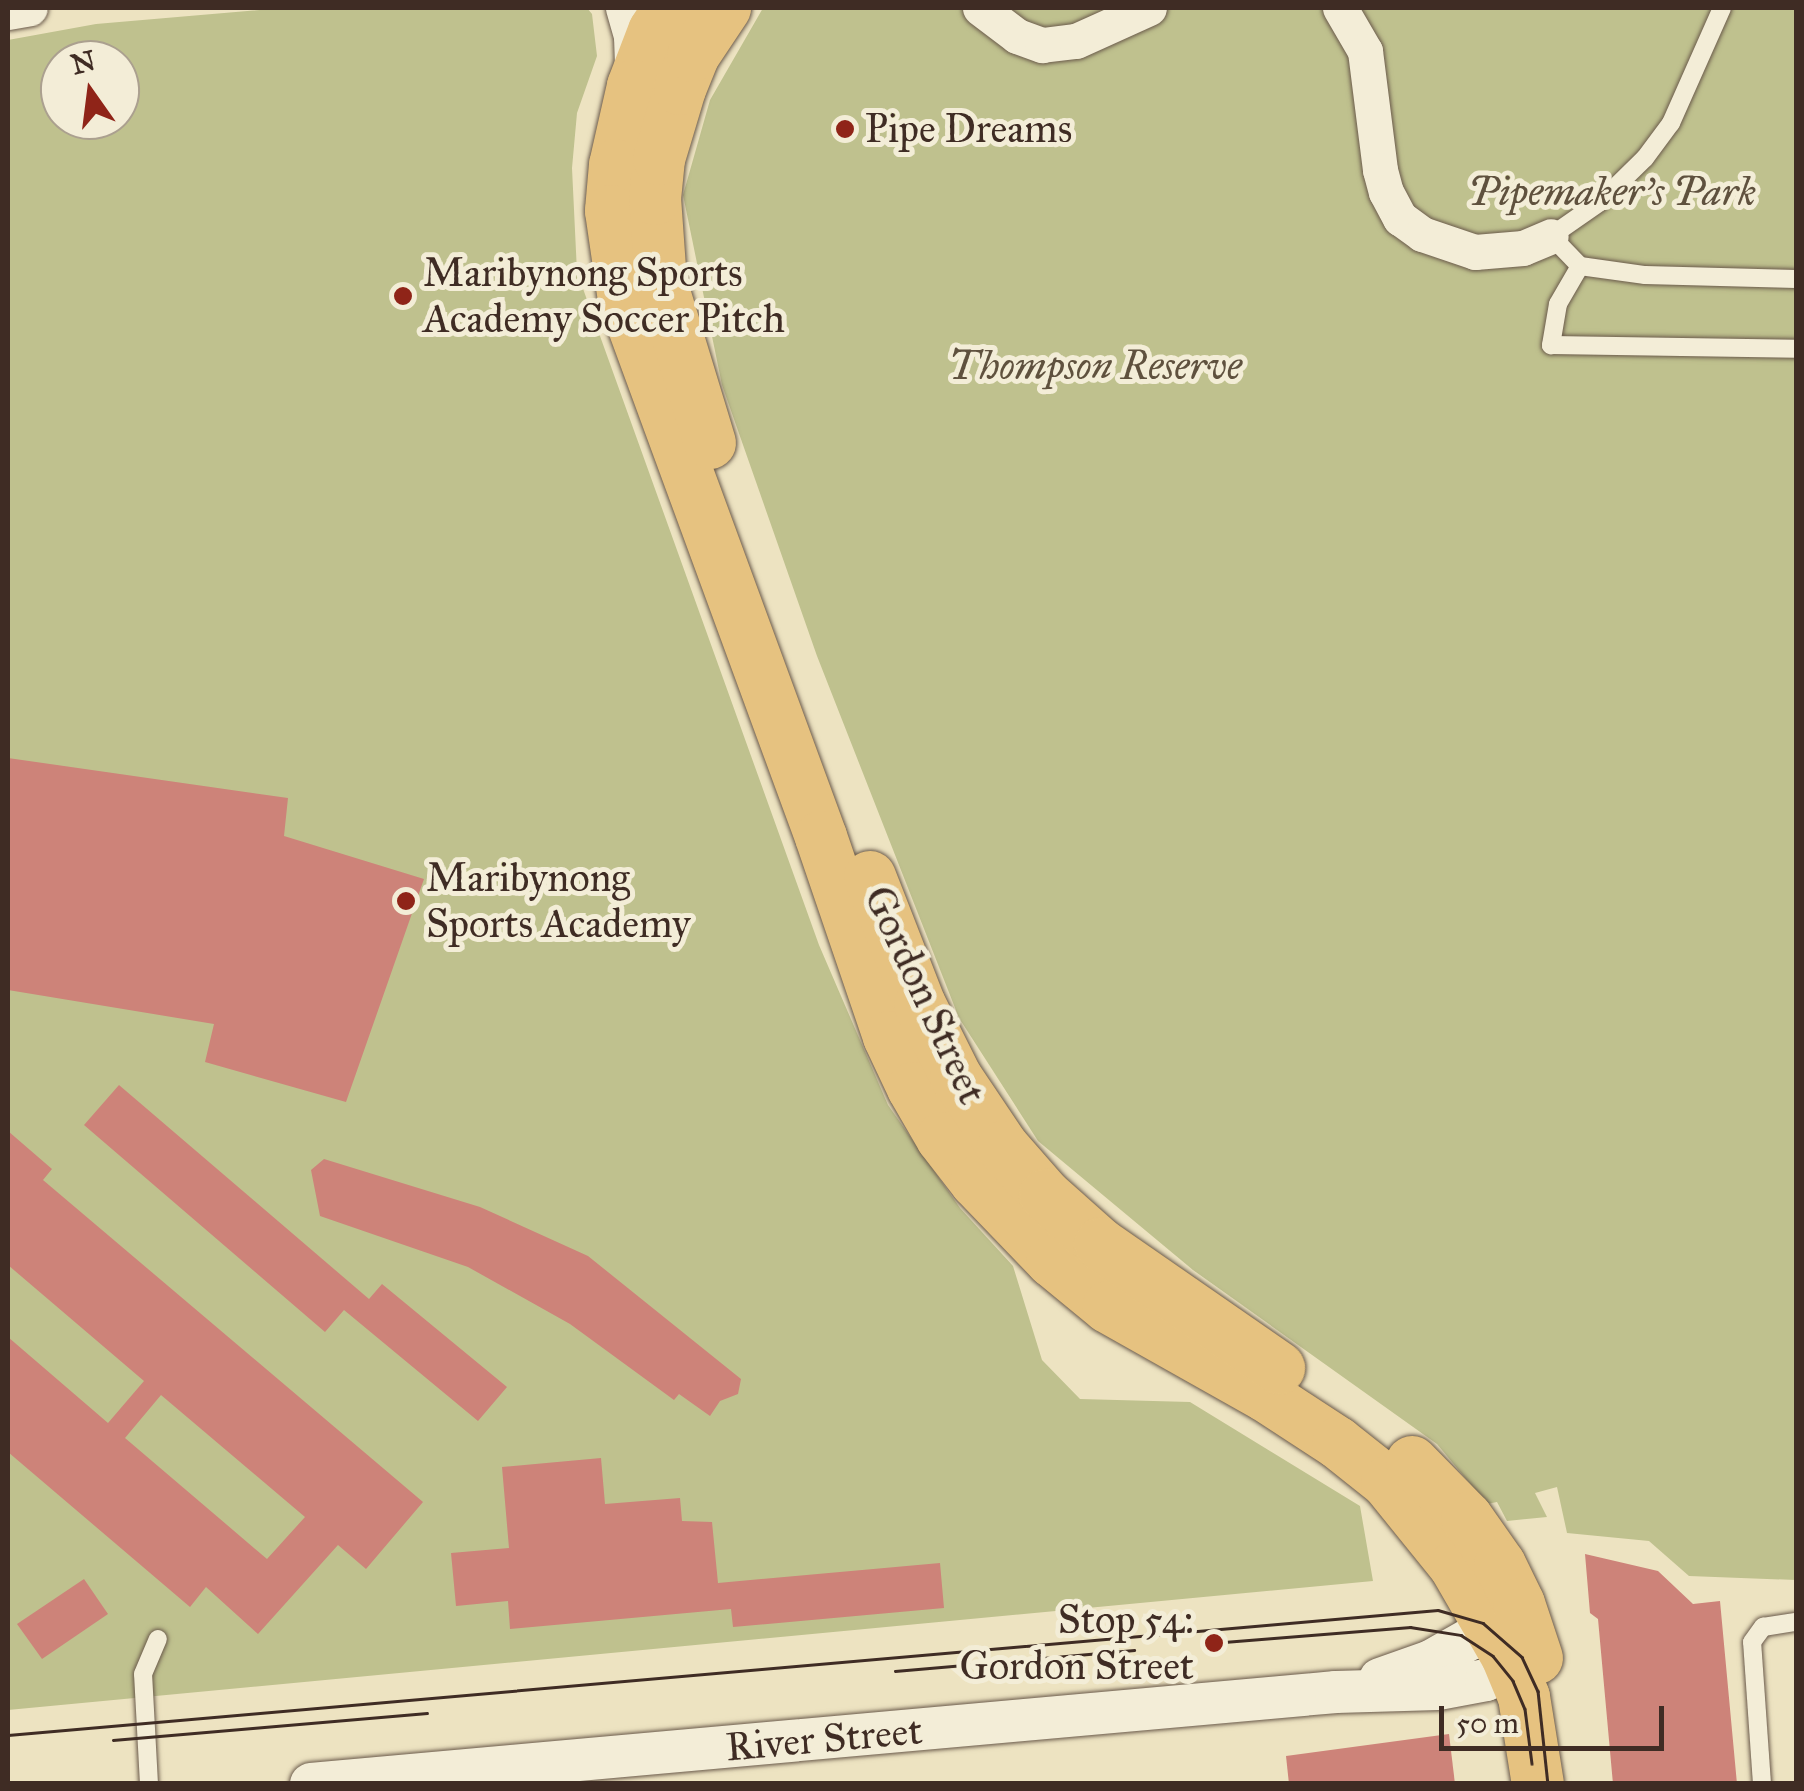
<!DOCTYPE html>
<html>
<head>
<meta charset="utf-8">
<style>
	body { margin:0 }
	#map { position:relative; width:1804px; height:1791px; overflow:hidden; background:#ede3c1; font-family:"IM FELL Great Primer",serif }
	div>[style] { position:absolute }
	.green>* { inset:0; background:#bfc18e }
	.building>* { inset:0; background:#cd8379 }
	.roads { filter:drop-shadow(0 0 2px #6a5a4b) drop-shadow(0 0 2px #6a5a4b) }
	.service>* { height:18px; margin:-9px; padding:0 9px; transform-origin:9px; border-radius:9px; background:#f3edd7 }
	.minor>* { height:35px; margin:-17.5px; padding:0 17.5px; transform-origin:17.5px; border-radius:17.5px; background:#f3edd7 }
	.tertiary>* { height:42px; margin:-21px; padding:0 21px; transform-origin:21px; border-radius:21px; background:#f3edd7 }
	.primary>* { height:52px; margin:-26px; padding:0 26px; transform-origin:26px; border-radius:26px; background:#e6c280 }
	.tram>* { height:2.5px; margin:-1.25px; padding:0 1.25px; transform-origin:1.25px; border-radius:1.25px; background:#3f2c24 }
	.dots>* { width:28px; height:28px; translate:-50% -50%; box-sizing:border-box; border:5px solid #f3edd7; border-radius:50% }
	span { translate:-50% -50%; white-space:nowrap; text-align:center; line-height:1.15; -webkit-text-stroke:10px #f3edd7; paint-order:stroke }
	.poi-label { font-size:40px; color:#3f2c24 }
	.left { translate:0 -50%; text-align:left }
	.right { translate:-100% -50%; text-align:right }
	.park-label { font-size:40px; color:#5f513e; font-style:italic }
	.street-label { font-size:40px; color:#3f2c24 }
	.frame { position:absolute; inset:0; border:10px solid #3f2c24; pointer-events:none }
	.north { position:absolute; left:40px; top:40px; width:100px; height:100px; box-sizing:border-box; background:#f3edd7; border:2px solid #aba08f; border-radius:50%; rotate:346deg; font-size:28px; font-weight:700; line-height:40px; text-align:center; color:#3f2c24 }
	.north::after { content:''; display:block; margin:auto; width:35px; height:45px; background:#8f2418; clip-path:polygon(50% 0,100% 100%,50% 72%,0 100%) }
	.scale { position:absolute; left:1439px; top:1706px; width:225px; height:45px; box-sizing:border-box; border:5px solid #3f2c24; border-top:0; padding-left:12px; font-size:30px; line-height:35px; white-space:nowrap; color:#3f2c24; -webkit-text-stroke:8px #f3edd7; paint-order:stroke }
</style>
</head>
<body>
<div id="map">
	<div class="green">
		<div style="clip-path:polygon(evenodd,282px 8px,587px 8px,592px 14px,597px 56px,577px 113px,572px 168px,577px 272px,819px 945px,888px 1105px,960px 1208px,1013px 1266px,1042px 1360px,1080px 1399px,1190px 1402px,1360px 1506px,1373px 1581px,8px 1710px,8px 40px,96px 24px,282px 8px,60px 60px,120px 60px,120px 120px,60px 120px,60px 60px)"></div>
		<div style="clip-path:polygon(763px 8px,1796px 8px,1796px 1580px,1689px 1576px,1649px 1541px,1567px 1533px,1557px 1487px,1535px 1493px,1547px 1517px,1507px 1521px,1497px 1502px,1487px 1504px,1437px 1444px,1193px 1270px,1038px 1141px,959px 1018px,817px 656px,722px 385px,683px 195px,710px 100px)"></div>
	</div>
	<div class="building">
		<div style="clip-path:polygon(8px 758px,288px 798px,284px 836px,424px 879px,346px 1102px,205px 1062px,214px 1024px,8px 990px)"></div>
		<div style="clip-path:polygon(119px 1085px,369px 1299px,382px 1284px,507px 1387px,478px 1421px,344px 1310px,325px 1332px,84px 1125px)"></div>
		<div style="clip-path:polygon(evenodd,8px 1131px,52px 1169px,43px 1180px,423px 1502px,366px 1569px,338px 1545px,258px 1634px,206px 1587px,190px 1607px,8px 1452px,8px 1337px,108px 1423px,144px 1381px,8px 1265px,8px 1131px,161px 1395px,305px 1517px,267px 1559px,125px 1438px,161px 1395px)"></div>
		<div style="clip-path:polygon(324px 1159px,480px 1207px,588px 1256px,741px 1379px,738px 1394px,720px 1401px,710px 1416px,679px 1394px,674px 1400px,570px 1324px,468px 1267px,320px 1216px,311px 1170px)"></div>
		<div style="clip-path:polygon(601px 1458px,605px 1504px,680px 1498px,682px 1521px,712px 1522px,718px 1583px,940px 1563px,944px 1608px,733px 1627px,731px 1609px,510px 1629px,508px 1601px,456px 1606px,451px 1553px,509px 1548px,502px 1467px)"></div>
		<div style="clip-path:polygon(1585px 1554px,1658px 1571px,1693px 1604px,1720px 1601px,1737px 1784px,1613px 1784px,1598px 1619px,1590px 1613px)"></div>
		<div style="clip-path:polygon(84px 1579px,108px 1614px,42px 1659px,17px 1624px)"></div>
		<div style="clip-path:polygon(1449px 1734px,1455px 1784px,1289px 1784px,1286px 1756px)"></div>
	</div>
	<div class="roads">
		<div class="service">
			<div style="left:1722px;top:8px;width:126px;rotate:113.9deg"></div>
			<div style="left:1671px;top:123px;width:44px;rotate:126.6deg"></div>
			<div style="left:1645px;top:158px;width:63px;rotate:135.6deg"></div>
			<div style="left:1600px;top:202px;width:60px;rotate:145.2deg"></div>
			<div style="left:1551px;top:236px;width:42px;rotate:46deg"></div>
			<div style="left:1580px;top:266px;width:66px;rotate:7.9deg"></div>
			<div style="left:1645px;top:275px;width:151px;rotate:1.5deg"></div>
			<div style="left:1580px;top:266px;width:44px;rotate:120.1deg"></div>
			<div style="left:1558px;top:304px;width:42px;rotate:99.7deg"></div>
			<div style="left:1551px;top:345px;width:245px;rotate:0.9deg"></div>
			<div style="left:149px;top:1784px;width:110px;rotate:-93.1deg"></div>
			<div style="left:143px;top:1674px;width:38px;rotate:-67deg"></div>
			<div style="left:1762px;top:1784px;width:142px;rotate:-94deg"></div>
			<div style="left:1752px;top:1642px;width:19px;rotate:-54deg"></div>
			<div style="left:1763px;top:1627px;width:33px;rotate:-9deg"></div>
		</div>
		<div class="minor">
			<div style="left:623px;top:8px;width:29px;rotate:74deg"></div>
			<div style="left:631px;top:36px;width:34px;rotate:88deg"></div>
			<div style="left:980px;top:8px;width:46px;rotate:37.1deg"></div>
			<div style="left:1017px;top:36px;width:27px;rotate:20deg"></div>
			<div style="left:1042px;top:45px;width:34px;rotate:-7deg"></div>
			<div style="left:1076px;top:41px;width:80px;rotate:-24.3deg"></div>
			<div style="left:1340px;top:8px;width:50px;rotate:59.8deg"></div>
			<div style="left:1365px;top:51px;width:120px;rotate:82.8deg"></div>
			<div style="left:1380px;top:170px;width:23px;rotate:75deg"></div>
			<div style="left:1386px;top:192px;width:30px;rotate:62deg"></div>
			<div style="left:1400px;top:218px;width:27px;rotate:36deg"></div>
			<div style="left:1422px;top:234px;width:56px;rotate:18.8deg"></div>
			<div style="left:1475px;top:252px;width:48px;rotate:-4.8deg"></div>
			<div style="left:1523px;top:248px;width:30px;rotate:-23deg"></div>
			<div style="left:8px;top:12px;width:22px;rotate:-10deg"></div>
		</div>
		<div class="tertiary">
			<div style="left:1380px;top:1679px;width:54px;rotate:-19.4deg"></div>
			<div style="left:1431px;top:1661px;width:45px;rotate:-29.4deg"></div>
			<div style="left:1470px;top:1639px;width:25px;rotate:-11deg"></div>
			<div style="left:311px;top:1784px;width:1029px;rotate:-5.13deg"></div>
			<div style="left:1336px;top:1692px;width:102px;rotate:-1.7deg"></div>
			<div style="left:1438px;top:1689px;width:49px;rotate:-10.6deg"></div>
			<div style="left:1486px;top:1680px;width:30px;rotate:-28deg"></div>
		</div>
		<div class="primary">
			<div style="left:669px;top:8px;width:27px;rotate:123deg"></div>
			<div style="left:654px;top:31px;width:59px;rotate:110.9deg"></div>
			<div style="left:633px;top:86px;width:81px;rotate:102.8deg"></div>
			<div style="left:615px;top:165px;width:46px;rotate:95deg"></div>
			<div style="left:611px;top:211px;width:90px;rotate:81.7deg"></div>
			<div style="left:624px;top:300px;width:572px;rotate:69.85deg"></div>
			<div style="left:821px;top:837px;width:211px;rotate:71.2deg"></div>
			<div style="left:889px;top:1037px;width:56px;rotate:64.8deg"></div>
			<div style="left:913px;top:1088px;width:58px;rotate:59.9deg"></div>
			<div style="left:942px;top:1138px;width:56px;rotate:52.3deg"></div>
			<div style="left:976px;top:1182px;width:110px;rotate:46.1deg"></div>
			<div style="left:1052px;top:1261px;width:72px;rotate:39.4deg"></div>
			<div style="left:1108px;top:1307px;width:181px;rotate:29.4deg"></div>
			<div style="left:1266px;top:1396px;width:86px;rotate:33.1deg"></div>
			<div style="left:1338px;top:1443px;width:63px;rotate:38.5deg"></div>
			<div style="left:1387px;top:1482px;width:108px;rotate:51deg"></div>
			<div style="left:1455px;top:1566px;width:104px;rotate:60deg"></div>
			<div style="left:1507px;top:1656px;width:44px;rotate:67.5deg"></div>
			<div style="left:1524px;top:1697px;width:88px;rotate:80.9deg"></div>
			<div style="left:710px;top:443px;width:168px;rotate:-106.9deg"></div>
			<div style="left:661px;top:282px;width:83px;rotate:-94.1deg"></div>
			<div style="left:655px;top:199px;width:40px;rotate:-84.3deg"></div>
			<div style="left:659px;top:159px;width:73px;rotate:-73.3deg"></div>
			<div style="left:680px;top:89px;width:35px;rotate:-68deg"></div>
			<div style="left:693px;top:56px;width:58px;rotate:-56.3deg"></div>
			<div style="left:870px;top:877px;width:137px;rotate:68.7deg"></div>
			<div style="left:920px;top:1005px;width:80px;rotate:63.4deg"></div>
			<div style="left:956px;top:1077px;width:84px;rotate:56.1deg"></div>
			<div style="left:1003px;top:1147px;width:64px;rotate:48.8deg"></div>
			<div style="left:1045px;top:1195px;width:74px;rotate:41.7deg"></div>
			<div style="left:1100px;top:1244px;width:218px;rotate:34.7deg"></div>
			<div style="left:1412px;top:1462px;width:78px;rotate:45.5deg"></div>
			<div style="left:1467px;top:1518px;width:57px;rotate:54.9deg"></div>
			<div style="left:1500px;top:1565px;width:43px;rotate:64deg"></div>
			<div style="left:1519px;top:1604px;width:57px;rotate:71.6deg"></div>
		</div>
	</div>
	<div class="tram">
		<div style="left:1224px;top:1642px;width:187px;rotate:-4.6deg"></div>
		<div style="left:1410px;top:1627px;width:52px;rotate:8.9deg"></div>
		<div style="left:1461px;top:1635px;width:38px;rotate:33deg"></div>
		<div style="left:1493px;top:1656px;width:32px;rotate:51deg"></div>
		<div style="left:1513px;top:1681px;width:30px;rotate:67deg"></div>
		<div style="left:1525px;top:1709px;width:55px;rotate:82.7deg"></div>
		<div style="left:895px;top:1671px;width:240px;rotate:-5deg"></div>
		<div style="left:8px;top:1735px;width:1435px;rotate:-5deg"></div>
		<div style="left:1438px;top:1610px;width:47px;rotate:16.1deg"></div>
		<div style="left:1483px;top:1623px;width:52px;rotate:41.1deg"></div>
		<div style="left:1522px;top:1657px;width:38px;rotate:65deg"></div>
		<div style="left:1538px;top:1691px;width:94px;rotate:83.9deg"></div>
		<div style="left:113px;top:1740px;width:315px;rotate:-4.9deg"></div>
	</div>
	<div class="dots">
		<div style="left:845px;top:129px;background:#8f2418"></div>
		<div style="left:403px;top:296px;background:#8f2418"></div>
		<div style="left:406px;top:901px;background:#8f2418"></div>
		<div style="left:1214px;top:1643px;background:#8f2418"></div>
	</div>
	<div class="poi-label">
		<span class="left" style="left:865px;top:129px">Pipe Dreams</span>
		<span class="left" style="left:423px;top:296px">Maribynong Sports<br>Academy Soccer Pitch</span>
		<span class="left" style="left:426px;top:901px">Maribynong<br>Sports Academy</span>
		<span class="right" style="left:1194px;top:1643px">Stop 54:<br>Gordon Street</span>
	</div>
	<div class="park-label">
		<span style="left:1612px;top:192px">Pipemaker's Park</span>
		<span style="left:1095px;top:366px">Thompson Reserve</span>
	</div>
	<div class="street-label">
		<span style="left:925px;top:995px;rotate:65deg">Gordon Street</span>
		<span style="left:824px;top:1739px;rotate:-5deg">River Street</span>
	</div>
	<div class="frame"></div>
	<div class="north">N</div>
	<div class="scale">50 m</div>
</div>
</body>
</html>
